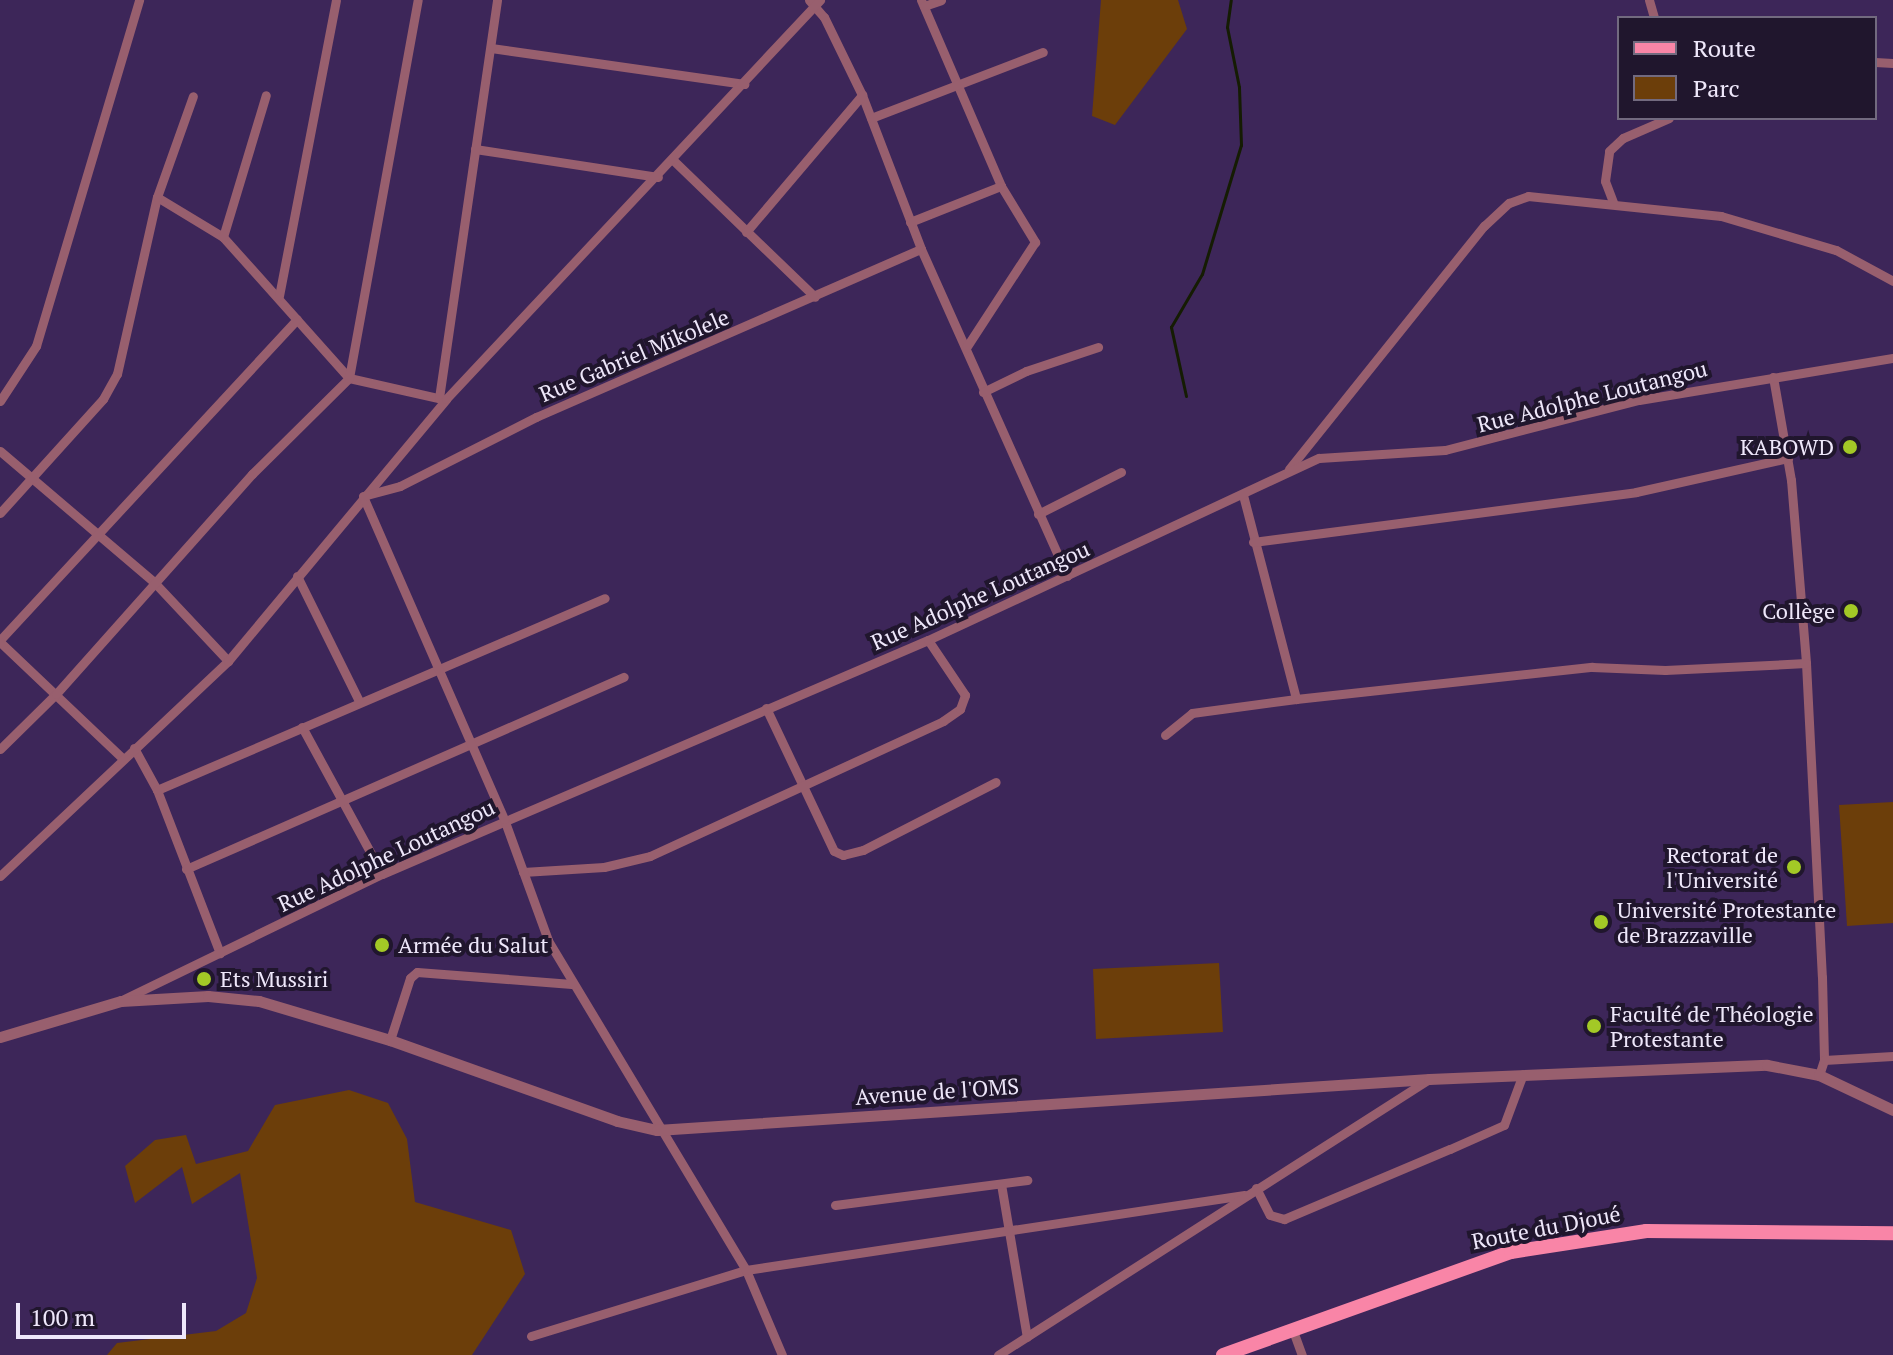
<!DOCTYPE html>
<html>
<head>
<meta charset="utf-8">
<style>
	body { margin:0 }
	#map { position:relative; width:1893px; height:1355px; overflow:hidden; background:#3d2659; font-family:"PT Serif",serif }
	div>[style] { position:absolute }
	.green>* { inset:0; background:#6c3e0a }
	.stream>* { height:3px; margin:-1.5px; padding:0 1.5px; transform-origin:1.5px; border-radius:1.5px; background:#151c03 }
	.minor>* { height:9px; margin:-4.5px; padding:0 4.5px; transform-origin:4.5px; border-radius:4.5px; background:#985f6e }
	.tertiary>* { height:11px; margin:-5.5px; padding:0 5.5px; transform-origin:5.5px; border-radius:5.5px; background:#985f6e }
	.primary>* { height:14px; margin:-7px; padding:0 7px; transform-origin:7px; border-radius:7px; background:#f985a7 }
	.dots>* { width:22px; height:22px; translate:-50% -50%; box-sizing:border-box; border:4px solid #20162d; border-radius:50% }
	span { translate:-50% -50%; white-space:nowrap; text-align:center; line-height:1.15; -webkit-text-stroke:8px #20162d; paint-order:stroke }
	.street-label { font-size:22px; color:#eee7fa }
	.poi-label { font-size:22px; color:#eee7fa }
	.right { translate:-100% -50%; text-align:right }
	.left { translate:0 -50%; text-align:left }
	.legend { position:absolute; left:1617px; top:16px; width:260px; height:104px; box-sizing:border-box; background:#20162d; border:2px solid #726a7f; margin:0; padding:10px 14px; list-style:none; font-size:24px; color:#eee7fa }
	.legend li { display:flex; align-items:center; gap:16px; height:40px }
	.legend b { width:40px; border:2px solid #726a7f }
	.scale { position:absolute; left:16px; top:1303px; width:170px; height:36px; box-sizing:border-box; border:4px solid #eee7fa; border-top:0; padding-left:10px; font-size:24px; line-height:28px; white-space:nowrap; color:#eee7fa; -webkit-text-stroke:6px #20162d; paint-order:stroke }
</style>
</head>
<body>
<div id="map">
	<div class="green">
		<div style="clip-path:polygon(1101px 0,1178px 0,1187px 29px,1115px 125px,1092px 116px)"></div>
		<div style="clip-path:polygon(1893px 802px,1893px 923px,1847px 926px,1839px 805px)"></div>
		<div style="clip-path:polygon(1219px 963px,1223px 1032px,1096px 1039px,1093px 969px)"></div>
		<div style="clip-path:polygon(349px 1090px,388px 1103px,407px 1139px,415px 1202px,511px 1230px,525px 1274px,472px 1355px,107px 1355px,117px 1343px,216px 1331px,246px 1313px,257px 1278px,240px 1173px,192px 1204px,182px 1167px,135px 1203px,125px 1166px,155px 1140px,186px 1135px,196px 1164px,248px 1151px,275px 1105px)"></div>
	</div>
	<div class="stream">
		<div style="left:1186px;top:396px;width:71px;rotate:-102.3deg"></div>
		<div style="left:1171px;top:327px;width:61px;rotate:-59.7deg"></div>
		<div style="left:1202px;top:274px;width:135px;rotate:-73.2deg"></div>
		<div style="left:1241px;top:145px;width:58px;rotate:-92deg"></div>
		<div style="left:1239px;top:87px;width:61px;rotate:-101.3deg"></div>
		<div style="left:1227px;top:27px;width:27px;rotate:-82deg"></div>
	</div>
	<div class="minor">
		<div style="left:809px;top:0;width:23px;rotate:49deg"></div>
		<div style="left:824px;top:17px;width:87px;rotate:64deg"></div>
		<div style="left:862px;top:95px;width:165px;rotate:69deg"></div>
		<div style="left:921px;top:249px;width:358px;rotate:65.9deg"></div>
		<div style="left:921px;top:0;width:202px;rotate:66.7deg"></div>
		<div style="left:1001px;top:186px;width:66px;rotate:58.7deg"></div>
		<div style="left:1035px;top:242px;width:126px;rotate:123.1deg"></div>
		<div style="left:1649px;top:0;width:19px;rotate:74deg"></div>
		<div style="left:924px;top:6px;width:18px;rotate:-19deg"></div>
		<div style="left:491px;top:48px;width:256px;rotate:8.1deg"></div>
		<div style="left:1875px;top:62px;width:18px;rotate:3deg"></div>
		<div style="left:871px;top:118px;width:184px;rotate:-21deg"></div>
		<div style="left:475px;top:149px;width:185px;rotate:8.7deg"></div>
		<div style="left:673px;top:160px;width:197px;rotate:44deg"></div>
		<div style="left:157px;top:197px;width:77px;rotate:31.2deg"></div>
		<div style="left:223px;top:237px;width:189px;rotate:48.2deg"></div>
		<div style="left:349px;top:378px;width:95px;rotate:12.7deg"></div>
		<div style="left:1613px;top:202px;width:22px;rotate:-111deg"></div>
		<div style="left:1605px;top:181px;width:30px;rotate:-82deg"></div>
		<div style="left:1609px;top:151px;width:19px;rotate:-43deg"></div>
		<div style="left:1623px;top:138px;width:50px;rotate:-23.5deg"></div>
		<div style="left:910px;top:222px;width:98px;rotate:-21.6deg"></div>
		<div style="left:746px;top:232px;width:180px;rotate:-49.7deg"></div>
		<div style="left:223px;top:237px;width:148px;rotate:-73.2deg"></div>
		<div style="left:279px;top:296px;width:301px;rotate:-79.1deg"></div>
		<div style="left:1773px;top:377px;width:105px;rotate:80.1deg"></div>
		<div style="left:1791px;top:480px;width:184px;rotate:85.3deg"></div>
		<div style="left:1806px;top:663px;width:314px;rotate:87.1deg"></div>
		<div style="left:1822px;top:977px;width:83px;rotate:88.6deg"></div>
		<div style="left:1824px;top:1060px;width:16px;rotate:108deg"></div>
		<div style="left:983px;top:392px;width:48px;rotate:-26deg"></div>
		<div style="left:1026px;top:371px;width:76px;rotate:-18.4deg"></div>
		<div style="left:439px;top:398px;width:402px;rotate:-81.7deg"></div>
		<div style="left:0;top:401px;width:66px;rotate:-56.8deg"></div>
		<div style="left:36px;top:346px;width:361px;rotate:-73.4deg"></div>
		<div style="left:0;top:451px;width:201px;rotate:40.4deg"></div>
		<div style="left:153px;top:581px;width:110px;rotate:46.8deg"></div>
		<div style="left:1289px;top:469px;width:312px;rotate:-51.3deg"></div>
		<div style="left:1484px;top:226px;width:34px;rotate:-43deg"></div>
		<div style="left:1509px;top:203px;width:20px;rotate:-20deg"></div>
		<div style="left:1528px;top:196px;width:194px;rotate:5.9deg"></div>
		<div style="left:1721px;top:216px;width:120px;rotate:16.5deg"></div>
		<div style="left:1836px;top:250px;width:65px;rotate:28.5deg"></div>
		<div style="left:1243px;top:495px;width:211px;rotate:75.4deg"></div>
		<div style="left:0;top:513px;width:154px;rotate:-47.9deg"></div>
		<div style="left:103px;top:399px;width:29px;rotate:-61deg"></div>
		<div style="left:117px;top:374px;width:181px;rotate:-77.3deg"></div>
		<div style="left:157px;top:197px;width:107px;rotate:-70.4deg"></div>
		<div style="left:1038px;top:514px;width:93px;rotate:-26.8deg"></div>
		<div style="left:1253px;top:542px;width:386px;rotate:-7.4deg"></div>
		<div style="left:1636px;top:492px;width:156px;rotate:-12.6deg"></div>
		<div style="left:297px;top:576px;width:140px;rotate:63.6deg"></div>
		<div style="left:0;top:640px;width:437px;rotate:-47.2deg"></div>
		<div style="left:0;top:642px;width:167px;rotate:43.5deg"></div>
		<div style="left:766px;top:708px;width:158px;rotate:64.6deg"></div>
		<div style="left:834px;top:851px;width:10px;rotate:24deg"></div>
		<div style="left:843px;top:855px;width:21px;rotate:-14deg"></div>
		<div style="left:863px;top:850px;width:149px;rotate:-27.1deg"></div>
		<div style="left:302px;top:727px;width:167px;rotate:61.4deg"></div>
		<div style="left:1165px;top:735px;width:35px;rotate:-39deg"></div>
		<div style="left:1192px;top:713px;width:105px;rotate:-7.7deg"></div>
		<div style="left:1296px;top:699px;width:298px;rotate:-6.2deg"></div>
		<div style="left:1592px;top:667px;width:73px;rotate:2.4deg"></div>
		<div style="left:1665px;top:670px;width:141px;rotate:-2.8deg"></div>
		<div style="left:134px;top:748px;width:48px;rotate:61.3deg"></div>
		<div style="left:157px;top:790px;width:175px;rotate:68.9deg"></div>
		<div style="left:0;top:749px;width:78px;rotate:-44.5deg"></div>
		<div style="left:56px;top:694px;width:295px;rotate:-48.3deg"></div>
		<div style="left:252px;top:474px;width:136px;rotate:-44.7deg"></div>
		<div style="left:349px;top:378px;width:384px;rotate:-79.7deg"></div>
		<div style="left:157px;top:790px;width:487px;rotate:-23.2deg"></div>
		<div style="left:186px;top:869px;width:478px;rotate:-23.7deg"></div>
		<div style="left:523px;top:872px;width:81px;rotate:-3.5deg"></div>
		<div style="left:604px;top:867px;width:47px;rotate:-13.4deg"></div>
		<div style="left:650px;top:856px;width:323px;rotate:-24.7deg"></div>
		<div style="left:943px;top:721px;width:21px;rotate:-35deg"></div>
		<div style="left:960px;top:709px;width:15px;rotate:-70deg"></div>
		<div style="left:965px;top:695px;width:66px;rotate:-123.9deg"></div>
		<div style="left:0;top:876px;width:313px;rotate:-43.3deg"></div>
		<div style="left:228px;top:661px;width:341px;rotate:-50.2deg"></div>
		<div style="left:446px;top:399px;width:547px;rotate:-46.85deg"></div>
		<div style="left:124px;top:999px;width:287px;rotate:-25.9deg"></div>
		<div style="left:382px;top:874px;width:594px;rotate:-23.2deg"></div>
		<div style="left:928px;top:640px;width:431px;rotate:-25deg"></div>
		<div style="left:1319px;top:458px;width:126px;rotate:-3.6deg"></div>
		<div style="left:1445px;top:450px;width:200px;rotate:-14.5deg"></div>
		<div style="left:1639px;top:400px;width:257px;rotate:-9.4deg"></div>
		<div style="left:390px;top:1040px;width:65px;rotate:-72.1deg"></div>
		<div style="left:410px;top:978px;width:9px;rotate:-41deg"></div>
		<div style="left:417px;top:972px;width:155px;rotate:4.4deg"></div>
		<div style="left:1824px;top:1060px;width:69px;rotate:-3.3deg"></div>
		<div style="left:1001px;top:1184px;width:155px;rotate:80.4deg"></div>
		<div style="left:1256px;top:1188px;width:30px;rotate:63deg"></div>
		<div style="left:1270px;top:1215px;width:15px;rotate:16deg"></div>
		<div style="left:1284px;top:1219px;width:180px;rotate:-22.9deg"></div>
		<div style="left:1450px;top:1149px;width:59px;rotate:-24deg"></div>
		<div style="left:1504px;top:1125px;width:54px;rotate:-69.6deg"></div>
		<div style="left:835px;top:1205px;width:194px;rotate:-7.4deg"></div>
		<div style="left:1292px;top:1328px;width:29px;rotate:70deg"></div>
		<div style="left:531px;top:1336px;width:225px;rotate:-17.1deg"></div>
		<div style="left:746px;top:1270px;width:504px;rotate:-8.56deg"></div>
		<div style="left:782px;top:1355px;width:92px;rotate:-113deg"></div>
		<div style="left:746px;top:1270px;width:385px;rotate:-121deg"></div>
		<div style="left:548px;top:940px;width:129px;rotate:-110deg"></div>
		<div style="left:504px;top:819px;width:352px;rotate:-113.6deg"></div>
		<div style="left:363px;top:496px;width:38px;rotate:-15deg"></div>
		<div style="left:400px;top:486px;width:153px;rotate:-26.9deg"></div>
		<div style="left:536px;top:417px;width:420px;rotate:-23.6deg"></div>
		<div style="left:998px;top:1355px;width:512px;rotate:-32.63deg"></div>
	</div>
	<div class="tertiary">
		<div style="left:0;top:1037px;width:126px;rotate:-16.6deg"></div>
		<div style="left:121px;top:1001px;width:87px;rotate:-3.3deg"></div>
		<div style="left:208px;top:996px;width:51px;rotate:5.6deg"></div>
		<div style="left:259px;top:1001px;width:137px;rotate:16.6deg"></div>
		<div style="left:390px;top:1040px;width:241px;rotate:19.6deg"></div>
		<div style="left:617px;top:1121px;width:41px;rotate:12.7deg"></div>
		<div style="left:657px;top:1130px;width:774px;rotate:-3.78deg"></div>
		<div style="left:1429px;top:1079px;width:338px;rotate:-2.4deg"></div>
		<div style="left:1767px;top:1065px;width:53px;rotate:10.9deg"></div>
		<div style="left:1819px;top:1075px;width:82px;rotate:25.3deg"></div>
	</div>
	<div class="primary">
		<div style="left:1223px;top:1355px;width:306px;rotate:-19.7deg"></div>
		<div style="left:1511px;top:1252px;width:137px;rotate:-8.8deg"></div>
		<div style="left:1646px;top:1231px;width:247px;rotate:0.5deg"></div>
	</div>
	<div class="dots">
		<div style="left:1850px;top:447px;background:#a3c926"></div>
		<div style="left:1851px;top:611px;background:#a3c926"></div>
		<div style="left:1794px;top:867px;background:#a3c926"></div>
		<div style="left:1601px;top:922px;background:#a3c926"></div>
		<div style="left:382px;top:945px;background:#a3c926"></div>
		<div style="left:204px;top:979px;background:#a3c926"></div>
		<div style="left:1594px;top:1026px;background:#a3c926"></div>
	</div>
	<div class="street-label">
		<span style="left:634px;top:355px;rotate:-23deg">Rue Gabriel Mikolele</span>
		<span style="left:1592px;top:396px;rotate:-14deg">Rue Adolphe Loutangou</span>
		<span style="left:980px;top:595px;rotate:-24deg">Rue Adolphe Loutangou</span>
		<span style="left:386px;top:855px;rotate:-25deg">Rue Adolphe Loutangou</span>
		<span style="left:937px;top:1091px;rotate:-4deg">Avenue de l'OMS</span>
		<span style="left:1546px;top:1227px;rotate:-11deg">Route du Djoué</span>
	</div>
	<div class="poi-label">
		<span class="right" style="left:1834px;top:447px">KABOWD</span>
		<span class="right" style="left:1835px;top:611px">Collège</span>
		<span class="right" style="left:1778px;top:867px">Rectorat de<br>l'Université</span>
		<span class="left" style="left:1617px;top:922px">Université Protestante<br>de Brazzaville</span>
		<span class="left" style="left:398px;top:945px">Armée du Salut</span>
		<span class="left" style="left:220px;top:979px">Ets Mussiri</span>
		<span class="left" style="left:1610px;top:1026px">Faculté de Théologie<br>Protestante</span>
	</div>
	<ul class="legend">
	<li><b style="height:10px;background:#f985a7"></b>Route</li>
	<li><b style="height:22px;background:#6c3e0a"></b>Parc</li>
	</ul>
	<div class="scale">100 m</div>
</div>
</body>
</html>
